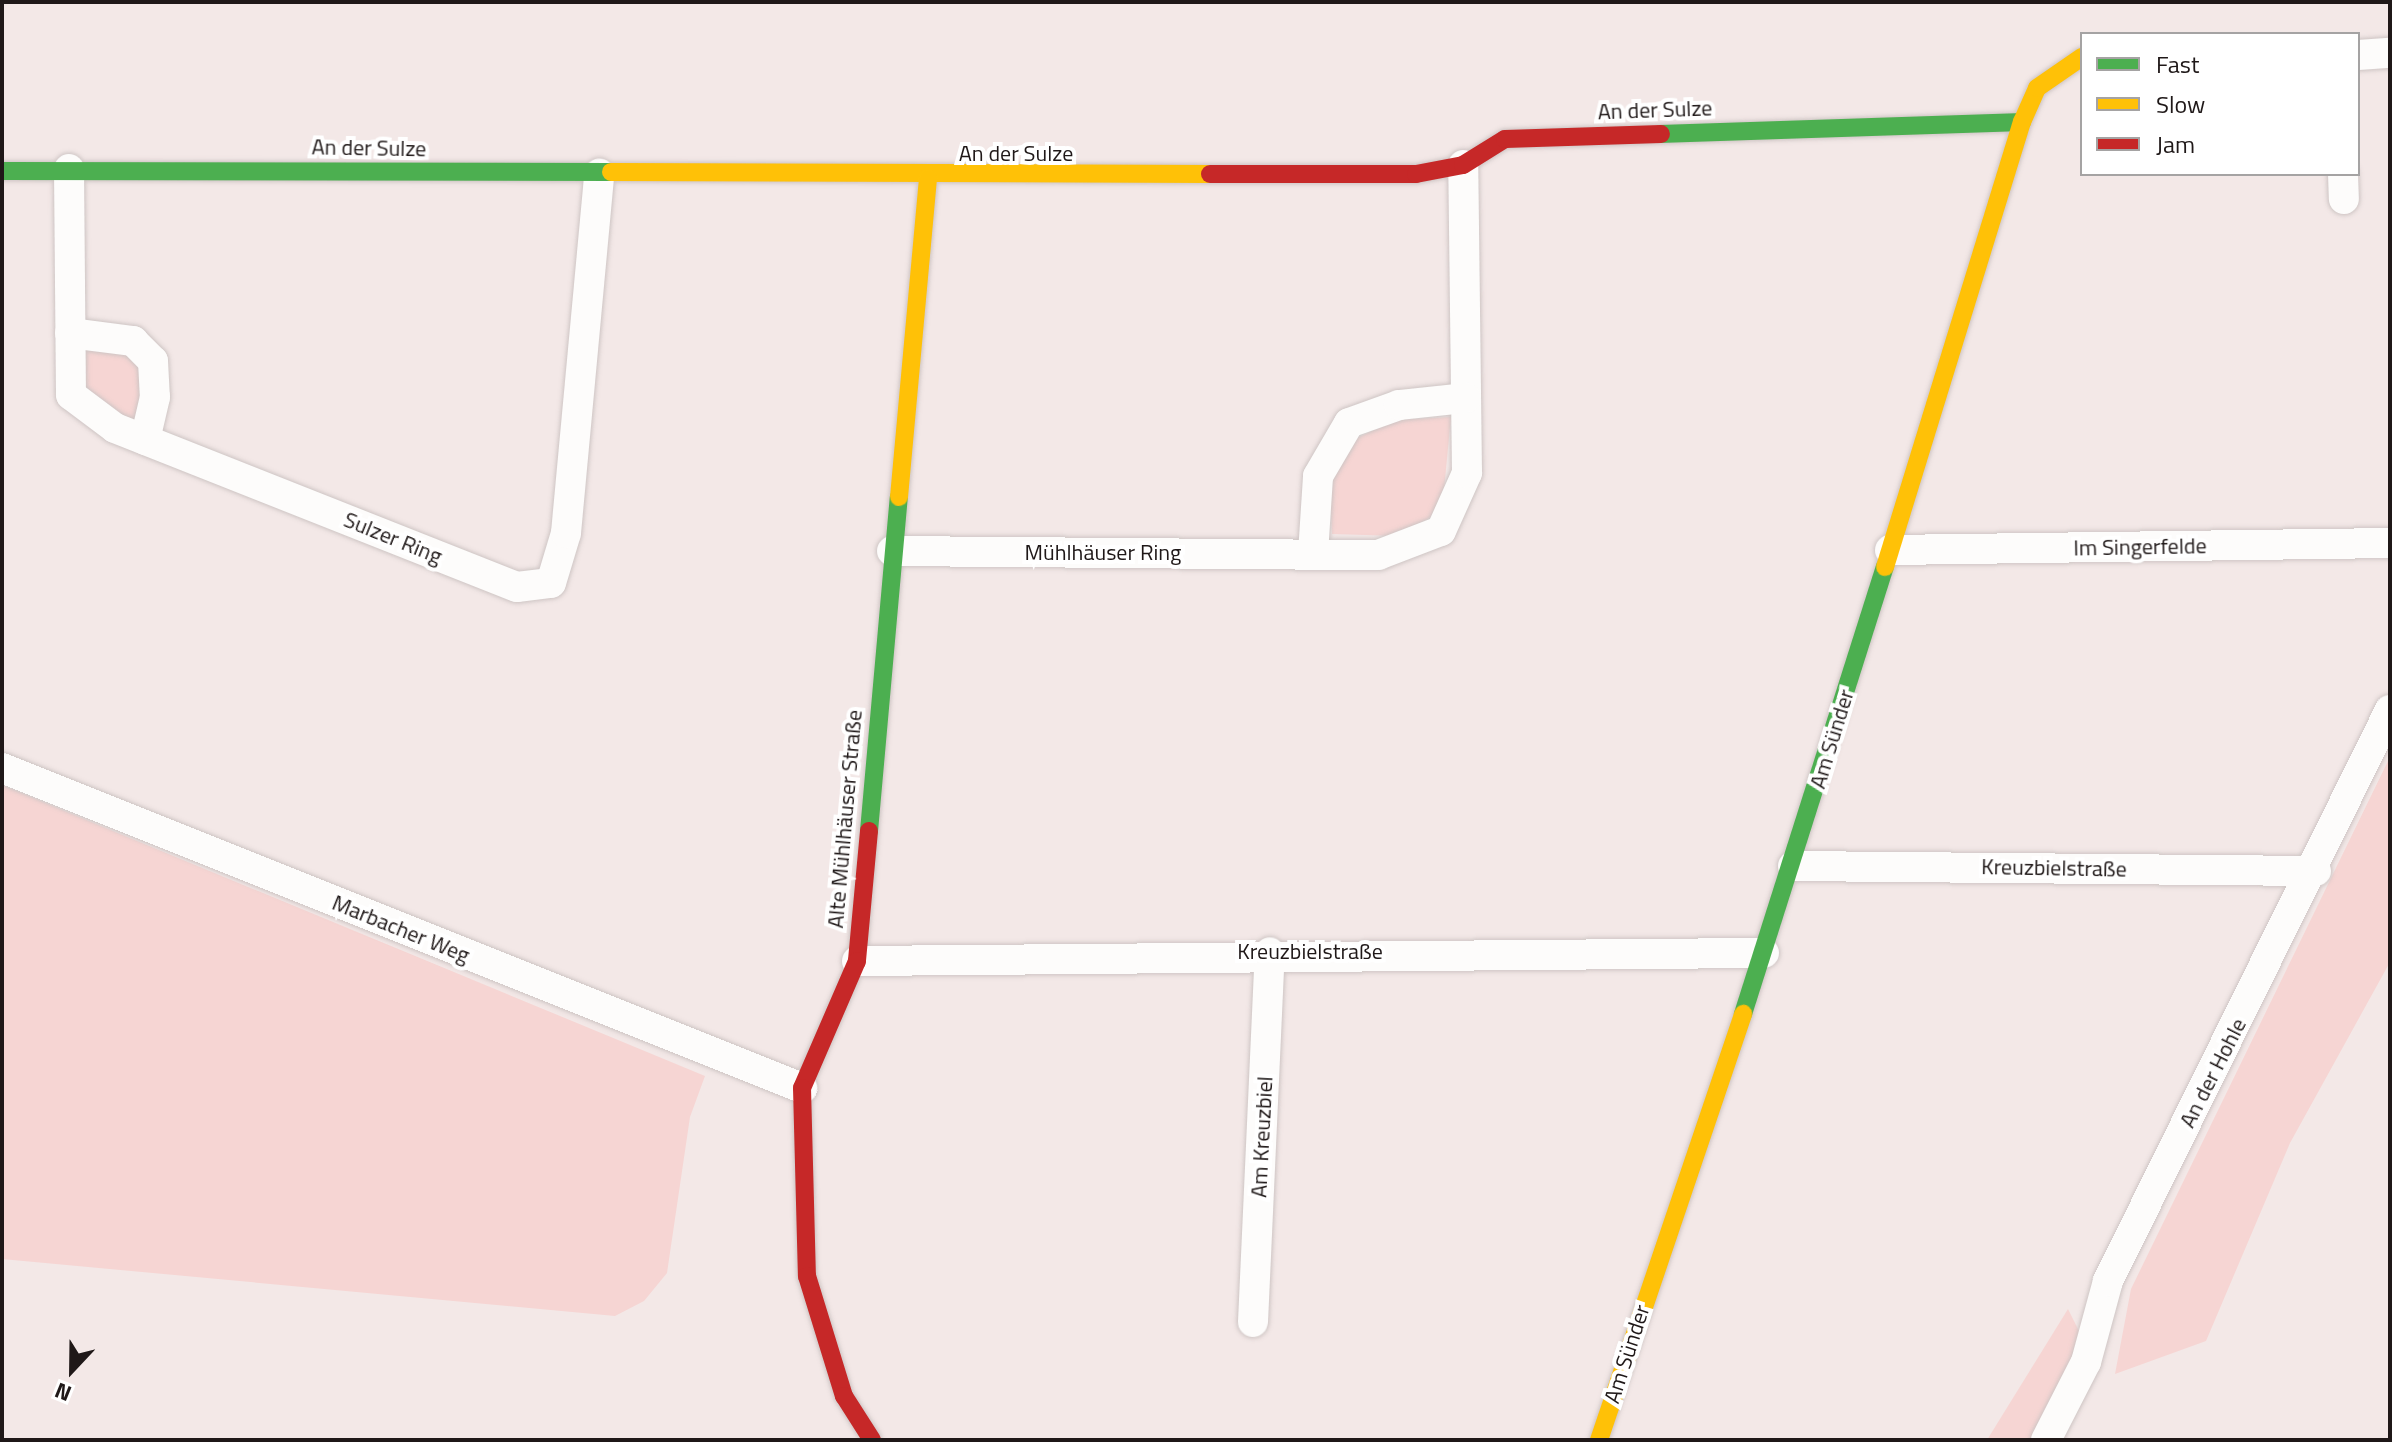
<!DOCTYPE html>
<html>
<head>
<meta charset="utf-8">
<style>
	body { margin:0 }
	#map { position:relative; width:2392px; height:1442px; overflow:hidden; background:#f3e8e7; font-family:"Titillium Web",sans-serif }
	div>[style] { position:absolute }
	.green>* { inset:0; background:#f6d5d3 }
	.roads { filter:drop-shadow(0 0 2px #cec5c4) drop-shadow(0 0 2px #cec5c4) }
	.street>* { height:30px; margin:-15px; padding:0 15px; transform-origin:15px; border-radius:15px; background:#fdfcfb }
	.fast>* { height:18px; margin:-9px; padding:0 9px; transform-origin:9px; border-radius:9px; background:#4caf50 }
	.slow>* { height:18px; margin:-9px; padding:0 9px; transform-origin:9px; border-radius:9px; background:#ffc107 }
	.jam>* { height:18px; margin:-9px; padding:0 9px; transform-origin:9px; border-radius:9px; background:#c62828 }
	span { translate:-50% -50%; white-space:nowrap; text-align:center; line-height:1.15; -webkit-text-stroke:8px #fff; paint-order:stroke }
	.street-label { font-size:22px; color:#1f1818 }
	.frame { position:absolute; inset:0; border:4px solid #1f1818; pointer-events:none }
	.legend { position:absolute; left:2080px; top:32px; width:280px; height:144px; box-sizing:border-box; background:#fff; border:2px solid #a5a3a3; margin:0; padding:10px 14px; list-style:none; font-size:24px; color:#1f1818 }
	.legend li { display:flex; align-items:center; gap:16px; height:40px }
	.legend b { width:40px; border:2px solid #a5a3a3 }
	.north { position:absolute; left:32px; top:1330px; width:80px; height:80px; -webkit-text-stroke:6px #fff; paint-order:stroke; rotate:202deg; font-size:22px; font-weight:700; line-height:32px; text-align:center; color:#1f1818 }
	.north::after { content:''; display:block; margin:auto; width:28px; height:36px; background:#1f1818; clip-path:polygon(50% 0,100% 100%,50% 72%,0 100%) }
</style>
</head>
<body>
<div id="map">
	<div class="green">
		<div style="clip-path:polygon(70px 333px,153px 361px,145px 440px,71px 395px)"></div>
		<div style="clip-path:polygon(1451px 417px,1444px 490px,1434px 515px,1397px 536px,1332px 534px,1330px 487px,1336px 460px,1351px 441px,1395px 420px)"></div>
		<div style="clip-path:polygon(2390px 757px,2390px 962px,2290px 1143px,2206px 1341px,2115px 1374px,2131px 1289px)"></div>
		<div style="clip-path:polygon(2px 785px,705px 1076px,690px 1117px,667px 1273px,644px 1301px,615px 1316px,2px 1259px)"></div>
		<div style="clip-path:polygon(2068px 1309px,2081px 1335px,2070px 1376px,2037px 1440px,1987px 1440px)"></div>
	</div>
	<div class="roads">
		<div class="street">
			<div style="left:2358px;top:55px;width:32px;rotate:-4deg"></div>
			<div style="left:69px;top:169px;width:226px;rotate:89.5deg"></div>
			<div style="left:71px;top:395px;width:55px;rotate:36.9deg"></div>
			<div style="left:115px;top:428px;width:432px;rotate:21.6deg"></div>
			<div style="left:517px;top:587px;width:34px;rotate:-7deg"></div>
			<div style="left:551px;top:583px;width:52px;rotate:-73.3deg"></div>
			<div style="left:566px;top:533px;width:361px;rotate:-84.7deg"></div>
			<div style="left:2343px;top:174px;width:25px;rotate:88deg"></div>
			<div style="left:70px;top:333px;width:64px;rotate:7.2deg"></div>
			<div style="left:133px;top:341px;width:28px;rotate:45deg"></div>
			<div style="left:153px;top:361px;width:36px;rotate:87deg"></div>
			<div style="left:155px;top:397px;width:44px;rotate:103.1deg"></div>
			<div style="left:1890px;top:550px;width:500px;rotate:-0.8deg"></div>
			<div style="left:892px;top:551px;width:486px;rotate:0.5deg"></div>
			<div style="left:1378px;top:555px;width:67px;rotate:-20.9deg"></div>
			<div style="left:1441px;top:531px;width:64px;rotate:-65.9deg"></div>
			<div style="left:1467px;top:473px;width:308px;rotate:-90.7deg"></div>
			<div style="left:1313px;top:554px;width:78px;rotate:-86.3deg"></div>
			<div style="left:1318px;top:476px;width:61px;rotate:-59.7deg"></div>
			<div style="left:1349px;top:423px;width:53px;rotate:-19.8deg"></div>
			<div style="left:1399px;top:405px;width:67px;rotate:-6deg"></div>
			<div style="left:2px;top:768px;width:862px;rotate:21.8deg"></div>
			<div style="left:1793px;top:866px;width:523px;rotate:0.55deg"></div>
			<div style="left:857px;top:961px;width:907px;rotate:-0.51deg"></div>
			<div style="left:1253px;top:1322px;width:370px;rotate:-87.4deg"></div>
			<div style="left:2046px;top:1440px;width:88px;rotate:-62.9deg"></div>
			<div style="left:2086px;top:1362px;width:84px;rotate:-74.8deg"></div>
			<div style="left:2108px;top:1281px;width:637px;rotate:-63.72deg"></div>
		</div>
		<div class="fast">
			<div style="left:1661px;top:134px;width:361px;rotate:-1.9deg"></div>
			<div style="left:2px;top:171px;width:609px;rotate:0.09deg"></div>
			<div style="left:869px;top:831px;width:335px;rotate:-84.9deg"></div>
			<div style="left:1743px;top:1014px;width:469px;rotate:-72.4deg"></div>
		</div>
		<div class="slow">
			<div style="left:611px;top:172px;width:599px;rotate:0.19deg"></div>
			<div style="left:899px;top:497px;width:320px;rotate:-84.8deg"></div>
			<div style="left:1885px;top:567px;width:466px;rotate:-72.9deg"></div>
			<div style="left:2022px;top:122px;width:37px;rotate:-66deg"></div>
			<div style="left:2037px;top:88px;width:55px;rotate:-34.6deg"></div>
			<div style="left:1599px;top:1440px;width:450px;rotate:-71.3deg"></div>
		</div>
		<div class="jam">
			<div style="left:1210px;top:174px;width:206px"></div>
			<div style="left:1416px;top:174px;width:48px;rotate:-10.8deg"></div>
			<div style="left:1463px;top:165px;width:49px;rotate:-31.8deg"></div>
			<div style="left:1505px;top:139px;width:156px;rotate:-1.8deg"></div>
			<div style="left:869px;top:831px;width:131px;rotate:95.3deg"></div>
			<div style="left:857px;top:961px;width:138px;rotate:113.4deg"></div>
			<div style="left:802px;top:1088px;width:188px;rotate:88.5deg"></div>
			<div style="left:807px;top:1276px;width:126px;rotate:72.9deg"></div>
			<div style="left:844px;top:1396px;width:52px;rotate:57.5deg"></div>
		</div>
	</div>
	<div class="street-label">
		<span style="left:1655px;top:110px;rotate:-2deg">An der Sulze</span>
		<span style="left:369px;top:148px;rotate:1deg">An der Sulze</span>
		<span style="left:1016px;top:154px">An der Sulze</span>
		<span style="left:393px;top:538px;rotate:22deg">Sulzer Ring</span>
		<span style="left:2140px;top:547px;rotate:-1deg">Im Singerfelde</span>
		<span style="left:1103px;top:553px">Mühlhäuser Ring</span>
		<span style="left:1832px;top:739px;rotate:-73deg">Am Sünder</span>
		<span style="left:845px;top:819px;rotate:-85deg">Alte Mühlhäuser Straße</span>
		<span style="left:2054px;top:868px;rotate:1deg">Kreuzbielstraße</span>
		<span style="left:401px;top:929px;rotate:22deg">Marbacher Weg</span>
		<span style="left:1310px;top:952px">Kreuzbielstraße</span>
		<span style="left:2213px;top:1073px;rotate:-63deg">An der Hohle</span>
		<span style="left:1262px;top:1137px;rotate:-87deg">Am Kreuzbiel</span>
		<span style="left:1627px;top:1354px;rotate:-72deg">Am Sünder</span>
	</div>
	<div class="frame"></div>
	<ul class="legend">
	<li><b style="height:10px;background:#4caf50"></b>Fast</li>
	<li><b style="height:10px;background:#ffc107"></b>Slow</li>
	<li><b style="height:10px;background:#c62828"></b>Jam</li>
	</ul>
	<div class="north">N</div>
</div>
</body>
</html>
